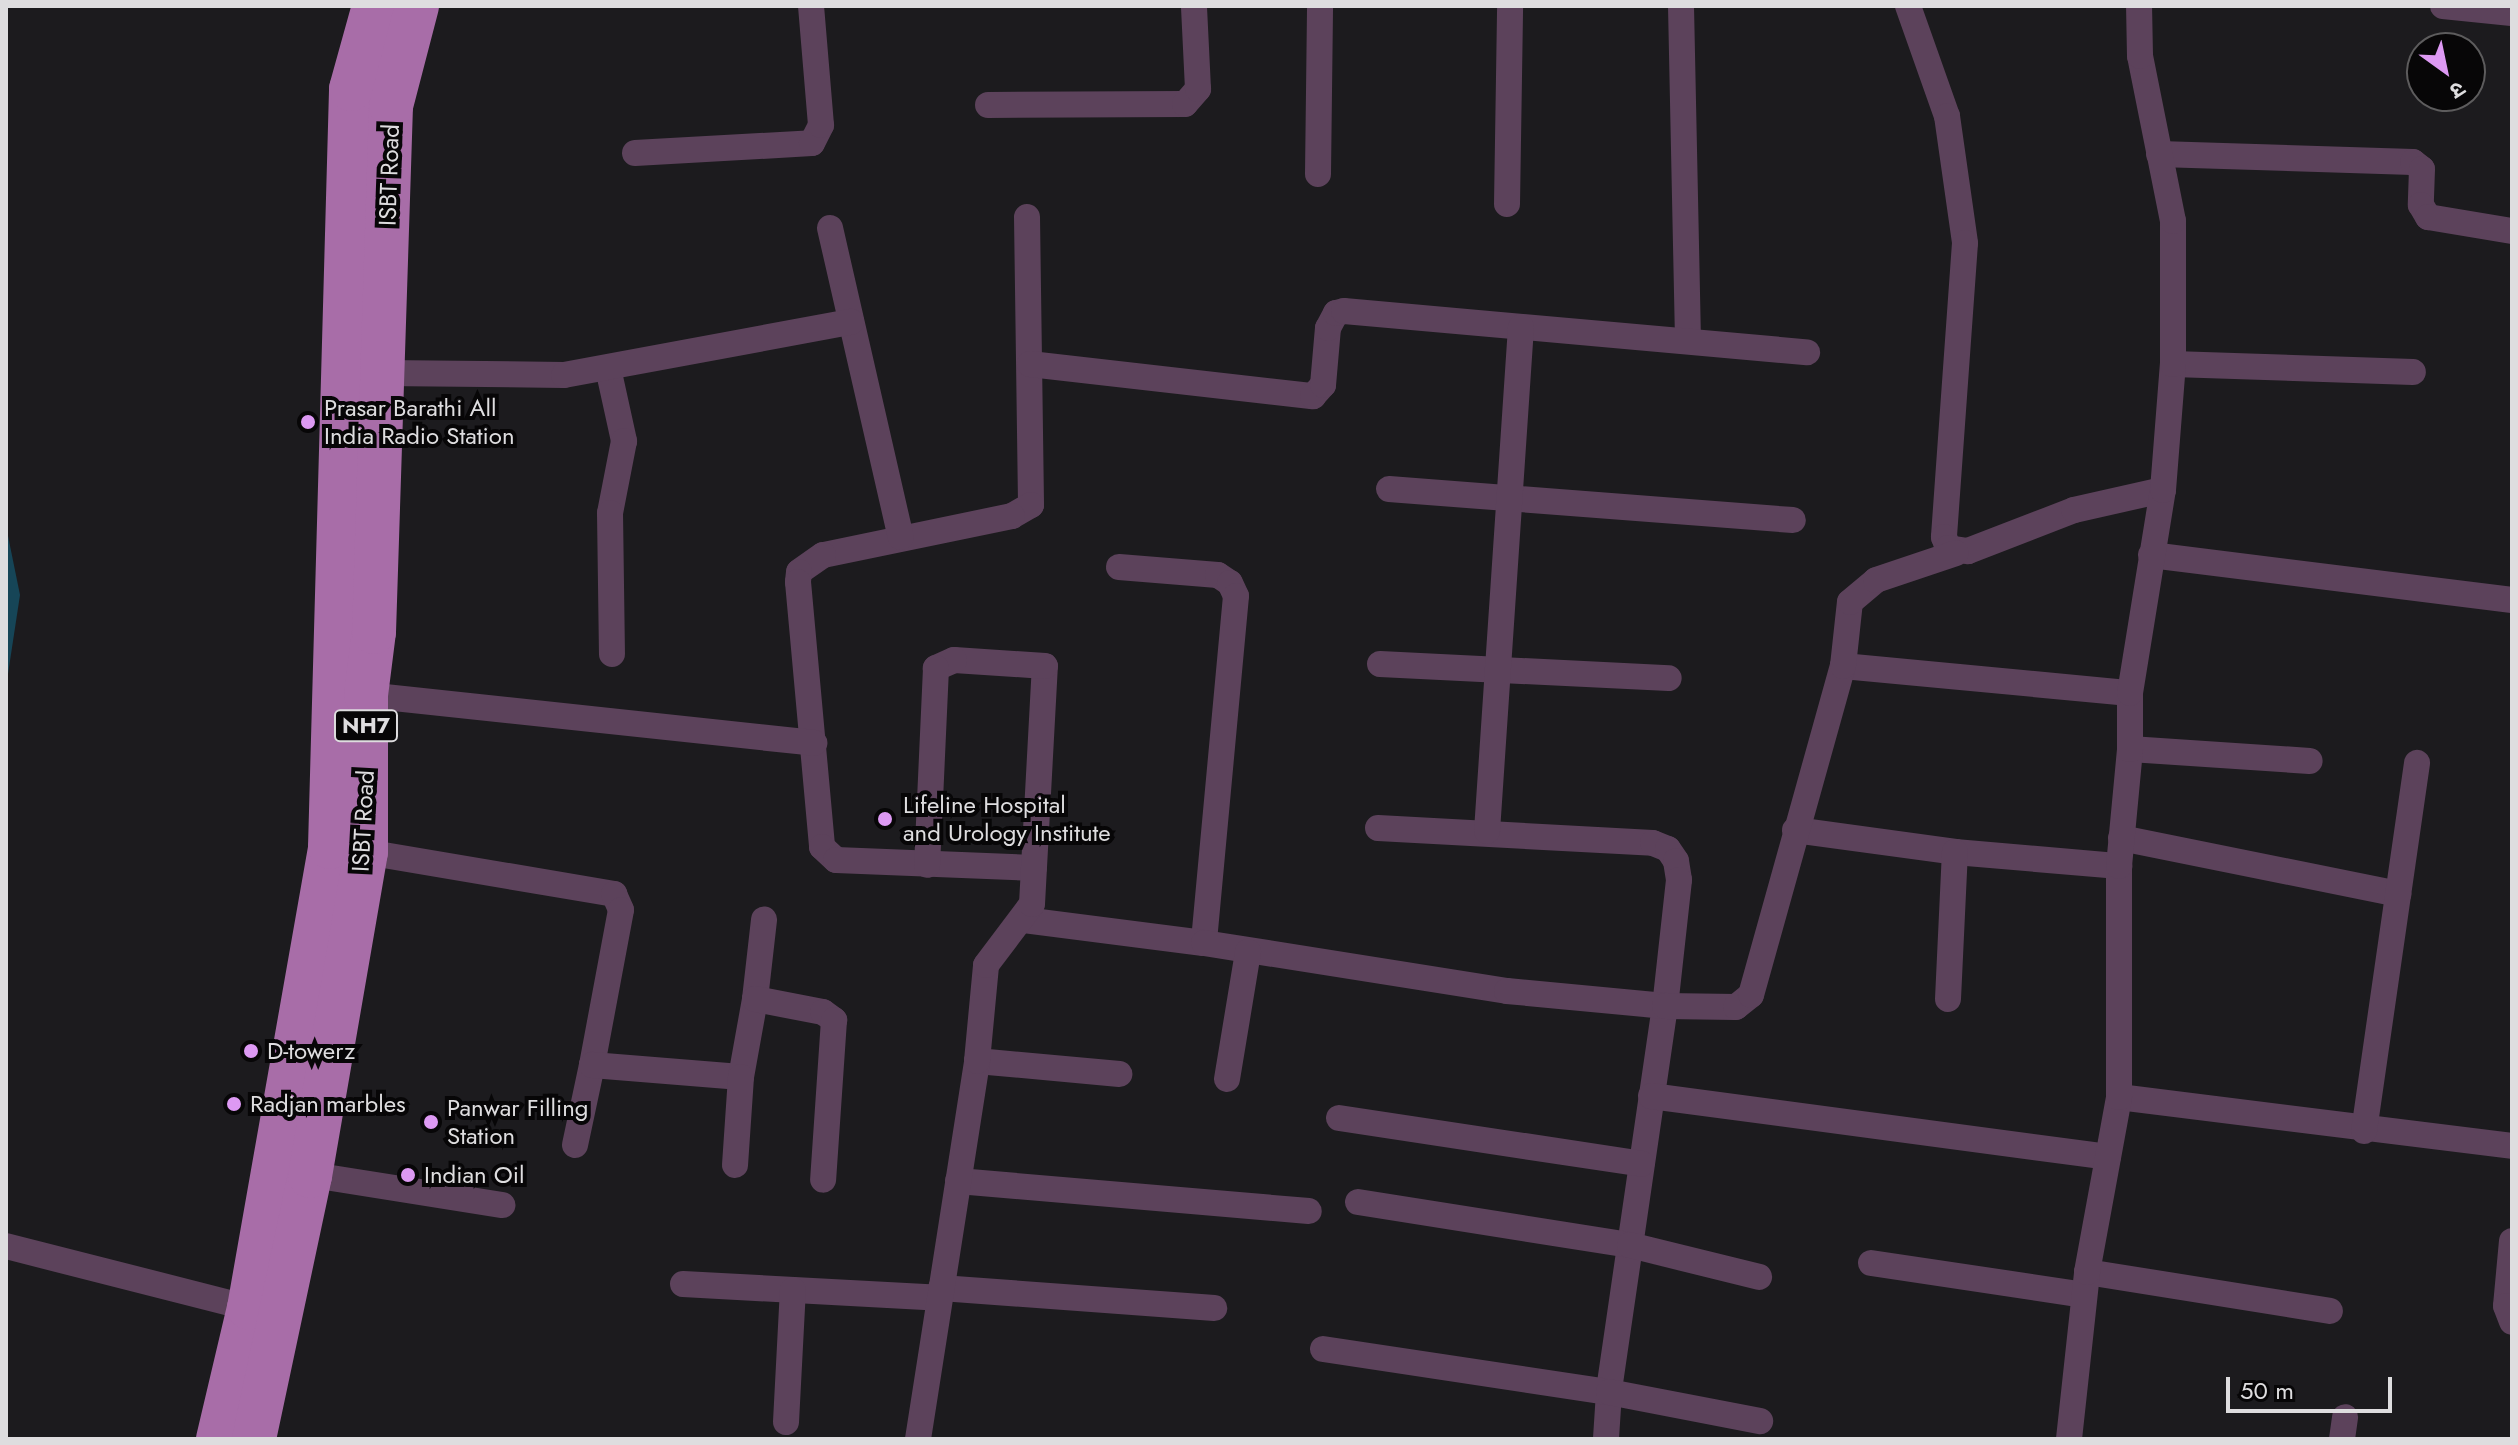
<!DOCTYPE html>
<html>
<head>
<meta charset="utf-8">
<style>
	body { margin:0 }
	#map { position:relative; width:2518px; height:1445px; overflow:hidden; background:#1c1b1e; font-family:Jost,"Noto Sans Devanagari",sans-serif }
	div>[style] { position:absolute }
	.water>* { inset:0; background:#164557 }
	.minor>* { height:26px; margin:-13px; padding:0 13px; transform-origin:13px; border-radius:13px; background:#5c425b }
	.trunk>* { height:44px; margin:-22px; padding:0 22px; transform-origin:22px; border-radius:22px; background:#a86da8 }
	.dots>* { width:22px; height:22px; translate:-50% -50%; box-sizing:border-box; border:4px solid #070607; border-radius:50% }
	span { translate:-50% -50%; white-space:nowrap; text-align:center; line-height:1.15; -webkit-text-stroke:8px #070607; paint-order:stroke }
	.shield-label span { padding:2px 6px; background:#070607; border:2px solid; border-radius:6px; -webkit-text-stroke-width:0 }
	.shield-label { font-size:22px; color:#dedddf; font-weight:700 }
	.street-label { font-size:24px; color:#dedddf }
	.poi-label { font-size:24px; color:#dedddf }
	.left { translate:0 -50%; text-align:left }
	.frame { position:absolute; inset:0; border:8px solid #dedddf; pointer-events:none }
	.north { position:absolute; left:2406px; top:32px; width:80px; height:80px; box-sizing:border-box; background:#070607; border:2px solid #5d5c5d; border-radius:50%; rotate:147deg; font-size:22px; font-weight:700; line-height:32px; text-align:center; color:#dedddf }
	.north::after { content:''; display:block; margin:auto; width:28px; height:36px; background:#dd99f3; clip-path:polygon(50% 0,100% 100%,50% 72%,0 100%) }
	.scale { position:absolute; left:2226px; top:1377px; width:166px; height:36px; box-sizing:border-box; border:4px solid #dedddf; border-top:0; padding-left:10px; font-size:24px; line-height:28px; white-space:nowrap; color:#dedddf; -webkit-text-stroke:6px #070607; paint-order:stroke }
</style>
</head>
<body>
<div id="map">
	<div class="water">
		<div style="clip-path:polygon(6px 526px,20px 595px,6px 687px)"></div>
	</div>
	<div class="minor">
		<div style="left:1681px;top:6px;width:334px;rotate:88.8deg"></div>
		<div style="left:1908px;top:6px;width:117px;rotate:70.5deg"></div>
		<div style="left:1947px;top:116px;width:128px;rotate:81.9deg"></div>
		<div style="left:1965px;top:243px;width:295px;rotate:94.1deg"></div>
		<div style="left:1944px;top:537px;width:12px;rotate:70deg"></div>
		<div style="left:1948px;top:548px;width:20px;rotate:9deg"></div>
		<div style="left:1968px;top:551px;width:114px;rotate:-21.1deg"></div>
		<div style="left:2074px;top:510px;width:91px;rotate:-12.7deg"></div>
		<div style="left:2443px;top:6px;width:69px;rotate:5.8deg"></div>
		<div style="left:988px;top:105px;width:197px;rotate:-0.3deg"></div>
		<div style="left:1185px;top:104px;width:20px;rotate:-49deg"></div>
		<div style="left:1198px;top:89px;width:83px;rotate:-92.8deg"></div>
		<div style="left:635px;top:153px;width:177px;rotate:-3.2deg"></div>
		<div style="left:812px;top:143px;width:20px;rotate:-63deg"></div>
		<div style="left:821px;top:125px;width:119px;rotate:-94.8deg"></div>
		<div style="left:2159px;top:154px;width:254px;rotate:1.8deg"></div>
		<div style="left:2413px;top:162px;width:11px;rotate:38deg"></div>
		<div style="left:2422px;top:169px;width:36px;rotate:92deg"></div>
		<div style="left:2421px;top:205px;width:14px;rotate:60deg"></div>
		<div style="left:2428px;top:217px;width:85px;rotate:9.5deg"></div>
		<div style="left:1318px;top:174px;width:168px;rotate:-89.3deg"></div>
		<div style="left:1507px;top:204px;width:198px;rotate:-89.1deg"></div>
		<div style="left:1027px;top:217px;width:288px;rotate:89.2deg"></div>
		<div style="left:1031px;top:505px;width:22px;rotate:150deg"></div>
		<div style="left:1012px;top:516px;width:193px;rotate:168.3deg"></div>
		<div style="left:823px;top:555px;width:29px;rotate:145deg"></div>
		<div style="left:799px;top:572px;width:10px;rotate:96deg"></div>
		<div style="left:798px;top:582px;width:266px;rotate:84.8deg"></div>
		<div style="left:822px;top:847px;width:19px;rotate:43deg"></div>
		<div style="left:836px;top:860px;width:198px;rotate:2.3deg"></div>
		<div style="left:830px;top:228px;width:317px;rotate:77.1deg"></div>
		<div style="left:1030px;top:364px;width:285px;rotate:6.5deg"></div>
		<div style="left:1313px;top:396px;width:15px;rotate:-48deg"></div>
		<div style="left:1323px;top:385px;width:57px;rotate:-85deg"></div>
		<div style="left:1328px;top:328px;width:17px;rotate:-62deg"></div>
		<div style="left:1336px;top:313px;width:8px;rotate:-14deg"></div>
		<div style="left:1344px;top:311px;width:465px;rotate:5.1deg"></div>
		<div style="left:2173px;top:364px;width:240px;rotate:1.9deg"></div>
		<div style="left:608px;top:368px;width:75px;rotate:77.6deg"></div>
		<div style="left:624px;top:441px;width:73px;rotate:101deg"></div>
		<div style="left:610px;top:513px;width:141px;rotate:89.2deg"></div>
		<div style="left:382px;top:373px;width:182px;rotate:0.6deg"></div>
		<div style="left:564px;top:375px;width:292px;rotate:-10.5deg"></div>
		<div style="left:1389px;top:489px;width:405px;rotate:4.4deg"></div>
		<div style="left:2151px;top:555px;width:364px;rotate:7.1deg"></div>
		<div style="left:1119px;top:567px;width:99px;rotate:4.6deg"></div>
		<div style="left:1218px;top:575px;width:14px;rotate:34deg"></div>
		<div style="left:1230px;top:583px;width:14px;rotate:65deg"></div>
		<div style="left:1236px;top:596px;width:348px;rotate:95.3deg"></div>
		<div style="left:1380px;top:664px;width:289px;rotate:2.8deg"></div>
		<div style="left:1843px;top:666px;width:288px;rotate:5.4deg"></div>
		<div style="left:366px;top:695px;width:451px;rotate:6.1deg"></div>
		<div style="left:2130px;top:749px;width:180px;rotate:3.8deg"></div>
		<div style="left:1378px;top:828px;width:275px;rotate:3.1deg"></div>
		<div style="left:1653px;top:843px;width:16px;rotate:22deg"></div>
		<div style="left:1668px;top:849px;width:14px;rotate:56deg"></div>
		<div style="left:1676px;top:861px;width:19px;rotate:81deg"></div>
		<div style="left:1679px;top:880px;width:127px;rotate:96.3deg"></div>
		<div style="left:1665px;top:1006px;width:390px;rotate:98.3deg"></div>
		<div style="left:1609px;top:1392px;width:47px;rotate:93.7deg"></div>
		<div style="left:1795px;top:830px;width:162px;rotate:7.8deg"></div>
		<div style="left:1955px;top:852px;width:165px;rotate:4.9deg"></div>
		<div style="left:1487px;top:831px;width:505px;rotate:-86.14deg"></div>
		<div style="left:2121px;top:838px;width:283px;rotate:11.4deg"></div>
		<div style="left:366px;top:852px;width:252px;rotate:9.6deg"></div>
		<div style="left:614px;top:894px;width:17px;rotate:66deg"></div>
		<div style="left:621px;top:910px;width:158px;rotate:100.6deg"></div>
		<div style="left:1024px;top:920px;width:181px;rotate:7.3deg"></div>
		<div style="left:1204px;top:943px;width:307px;rotate:9deg"></div>
		<div style="left:1507px;top:991px;width:159px;rotate:5.4deg"></div>
		<div style="left:1665px;top:1006px;width:71px;rotate:0.8deg"></div>
		<div style="left:1736px;top:1007px;width:19px;rotate:-39deg"></div>
		<div style="left:1751px;top:995px;width:342px;rotate:-74.4deg"></div>
		<div style="left:1843px;top:666px;width:64px;rotate:-83.8deg"></div>
		<div style="left:1850px;top:602px;width:34px;rotate:-40deg"></div>
		<div style="left:1876px;top:580px;width:84px;rotate:-18.6deg"></div>
		<div style="left:755px;top:999px;width:80px;rotate:-83.5deg"></div>
		<div style="left:1948px;top:999px;width:147px;rotate:-87.3deg"></div>
		<div style="left:977px;top:1061px;width:143px;rotate:5.2deg"></div>
		<div style="left:1227px;top:1079px;width:129px;rotate:-80.6deg"></div>
		<div style="left:1651px;top:1096px;width:461px;rotate:7.6deg"></div>
		<div style="left:2119px;top:1097px;width:396px;rotate:7.1deg"></div>
		<div style="left:1339px;top:1118px;width:306px;rotate:8.6deg"></div>
		<div style="left:2364px;top:1131px;width:372px;rotate:-81.8deg"></div>
		<div style="left:575px;top:1145px;width:82px;rotate:-78deg"></div>
		<div style="left:592px;top:1065px;width:149px;rotate:4.6deg"></div>
		<div style="left:741px;top:1077px;width:79px;rotate:-79.8deg"></div>
		<div style="left:755px;top:999px;width:69px;rotate:10.8deg"></div>
		<div style="left:823px;top:1012px;width:14px;rotate:36deg"></div>
		<div style="left:834px;top:1020px;width:160px;rotate:93.9deg"></div>
		<div style="left:735px;top:1165px;width:88px;rotate:-86.1deg"></div>
		<div style="left:300px;top:1173px;width:205px;rotate:9deg"></div>
		<div style="left:958px;top:1181px;width:352px;rotate:4.9deg"></div>
		<div style="left:1358px;top:1202px;width:275px;rotate:9deg"></div>
		<div style="left:1630px;top:1245px;width:133px;rotate:13.9deg"></div>
		<div style="left:2512px;top:1241px;width:65px;rotate:95.3deg"></div>
		<div style="left:2506px;top:1306px;width:17px;rotate:69deg"></div>
		<div style="left:6px;top:1246px;width:251px;rotate:14.3deg"></div>
		<div style="left:1871px;top:1263px;width:215px;rotate:8.5deg"></div>
		<div style="left:2087px;top:1272px;width:246px;rotate:9.1deg"></div>
		<div style="left:683px;top:1284px;width:256px;rotate:3.1deg"></div>
		<div style="left:941px;top:1288px;width:274px;rotate:4.2deg"></div>
		<div style="left:1323px;top:1349px;width:289px;rotate:8.6deg"></div>
		<div style="left:1609px;top:1392px;width:154px;rotate:10.9deg"></div>
		<div style="left:786px;top:1422px;width:132px;rotate:-87deg"></div>
		<div style="left:918px;top:1439px;width:383px;rotate:-81.1deg"></div>
		<div style="left:977px;top:1061px;width:96px;rotate:-84.6deg"></div>
		<div style="left:986px;top:965px;width:76px;rotate:-53deg"></div>
		<div style="left:1032px;top:904px;width:238px;rotate:-86.9deg"></div>
		<div style="left:1045px;top:666px;width:91px;rotate:-176.2deg"></div>
		<div style="left:954px;top:660px;width:20px;rotate:156deg"></div>
		<div style="left:936px;top:668px;width:197px;rotate:92.6deg"></div>
		<div style="left:2069px;top:1439px;width:168px;rotate:-83.8deg"></div>
		<div style="left:2087px;top:1272px;width:178px;rotate:-79.6deg"></div>
		<div style="left:2119px;top:1097px;width:231px;rotate:-90deg"></div>
		<div style="left:2119px;top:866px;width:118px;rotate:-84.6deg"></div>
		<div style="left:2130px;top:749px;width:56px;rotate:-90deg"></div>
		<div style="left:2130px;top:693px;width:206px;rotate:-80.8deg"></div>
		<div style="left:2163px;top:490px;width:126px;rotate:-85.5deg"></div>
		<div style="left:2173px;top:364px;width:143px;rotate:-90deg"></div>
		<div style="left:2173px;top:221px;width:168px;rotate:-101.3deg"></div>
		<div style="left:2140px;top:56px;width:50px;rotate:-91.1deg"></div>
		<div style="left:2342px;top:1439px;width:22px;rotate:-82deg"></div>
	</div>
	<div class="trunk">
		<div style="left:218px;top:1439px;width:135px;rotate:-76.7deg"></div>
		<div style="left:249px;top:1308px;width:468px;rotate:-80deg"></div>
		<div style="left:330px;top:847px;width:758px;rotate:-88.41deg"></div>
		<div style="left:351px;top:89px;width:86px;rotate:-74.5deg"></div>
		<div style="left:254px;top:1439px;width:269px;rotate:-78deg"></div>
		<div style="left:310px;top:1176px;width:329px;rotate:-80.2deg"></div>
		<div style="left:366px;top:852px;width:157px;rotate:-90deg"></div>
		<div style="left:366px;top:695px;width:64px;rotate:-82.8deg"></div>
		<div style="left:374px;top:632px;width:526px;rotate:-88.15deg"></div>
		<div style="left:391px;top:106px;width:103px;rotate:-75.4deg"></div>
	</div>
	<div class="dots">
		<div style="left:308px;top:422px;background:#dd99f3"></div>
		<div style="left:885px;top:819px;background:#dd99f3"></div>
		<div style="left:251px;top:1051px;background:#dd99f3"></div>
		<div style="left:234px;top:1104px;background:#dd99f3"></div>
		<div style="left:431px;top:1122px;background:#dd99f3"></div>
		<div style="left:408px;top:1175px;background:#dd99f3"></div>
	</div>
	<div class="shield-label">
		<span style="left:366px;top:726px">NH7</span>
	</div>
	<div class="street-label">
		<span style="left:389px;top:175px;rotate:-88deg">ISBT Road</span>
		<span style="left:363px;top:821px;rotate:-87deg">ISBT Road</span>
	</div>
	<div class="poi-label">
		<span class="left" style="left:324px;top:422px">Prasar Barathi All<br>India Radio Station</span>
		<span class="left" style="left:903px;top:819px">Lifeline Hospital<br>and Urology Institute</span>
		<span class="left" style="left:267px;top:1051px">D-towerz</span>
		<span class="left" style="left:250px;top:1104px">Radjan marbles</span>
		<span class="left" style="left:447px;top:1122px">Panwar Filling<br>Station</span>
		<span class="left" style="left:424px;top:1175px">Indian Oil</span>
	</div>
	<div class="frame"></div>
	<div class="north">उ</div>
	<div class="scale">50 m</div>
</div>
</body>
</html>
